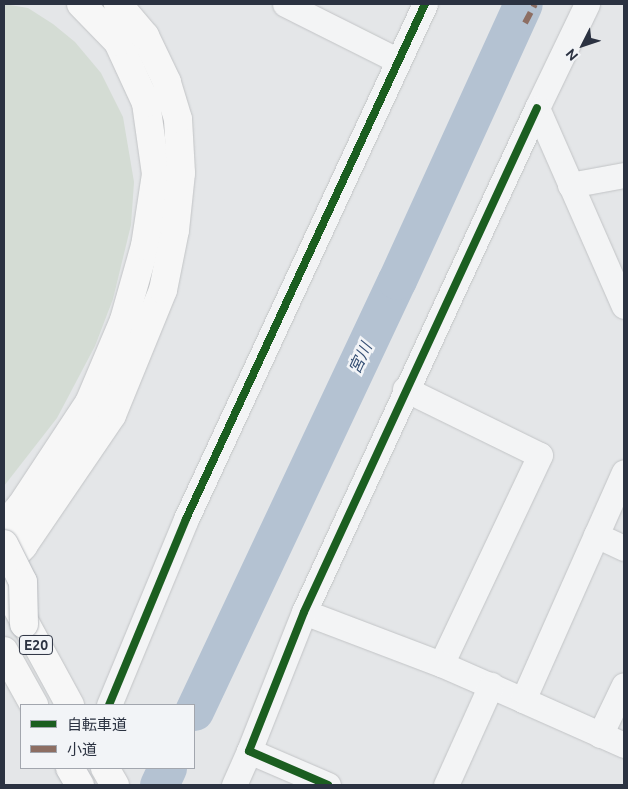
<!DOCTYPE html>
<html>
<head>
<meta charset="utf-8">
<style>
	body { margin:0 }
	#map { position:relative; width:628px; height:789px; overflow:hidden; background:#e4e6e8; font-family:Ubuntu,"Noto Sans JP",sans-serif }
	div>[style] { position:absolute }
	.green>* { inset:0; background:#d4dcd4 }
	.river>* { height:39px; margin:-19.5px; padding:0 19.5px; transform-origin:19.5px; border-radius:19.5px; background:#b4c2d2 }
	.roads { filter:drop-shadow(0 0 1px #c2c4c6) drop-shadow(0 0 1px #c2c4c6) }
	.minor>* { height:25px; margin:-12.5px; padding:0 12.5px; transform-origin:12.5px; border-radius:12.5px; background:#f3f4f5 }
	.highway>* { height:28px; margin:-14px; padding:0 14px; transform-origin:14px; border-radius:14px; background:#f7f7f7 }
	.bridges { filter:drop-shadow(0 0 1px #b6b9bd) drop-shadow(0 0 1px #b6b9bd) }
	.highway-bridge>* { height:28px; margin:-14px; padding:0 14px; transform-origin:14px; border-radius:14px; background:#f7f7f7 }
	.quiet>* { height:6px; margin-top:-3px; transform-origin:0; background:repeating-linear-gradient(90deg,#8d6e63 0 12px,transparent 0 18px) }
	.cycleway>* { height:8px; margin:-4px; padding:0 4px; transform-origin:4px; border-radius:4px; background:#1b5e20 }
	span { translate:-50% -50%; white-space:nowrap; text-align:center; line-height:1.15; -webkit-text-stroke:5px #f2f4f7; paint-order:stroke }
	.shield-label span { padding:1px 4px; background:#f2f4f7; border:1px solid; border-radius:4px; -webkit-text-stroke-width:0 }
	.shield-label { font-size:14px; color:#2b3241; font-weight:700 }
	.water-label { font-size:16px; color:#365074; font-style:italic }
	.frame { position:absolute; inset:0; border:5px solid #2b3241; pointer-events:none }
	.legend { position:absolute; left:20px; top:704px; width:175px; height:65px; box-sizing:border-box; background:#f2f4f7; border:1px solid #a2a6ae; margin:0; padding:6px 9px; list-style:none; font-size:15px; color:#2b3241 }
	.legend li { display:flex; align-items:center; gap:10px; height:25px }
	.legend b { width:25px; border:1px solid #a2a6ae }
	.north { position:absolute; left:558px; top:20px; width:50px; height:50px; -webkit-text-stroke:4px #f2f4f7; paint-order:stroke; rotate:229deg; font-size:14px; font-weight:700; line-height:20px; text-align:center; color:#2b3241 }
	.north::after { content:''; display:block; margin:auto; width:18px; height:22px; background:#2b3241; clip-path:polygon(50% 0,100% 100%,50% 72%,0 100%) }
</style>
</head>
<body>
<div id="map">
	<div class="green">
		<div style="clip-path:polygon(4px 4px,28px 8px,53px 24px,75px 42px,101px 73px,123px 117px,134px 182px,131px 225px,113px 299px,95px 346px,57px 418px,4px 486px)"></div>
	</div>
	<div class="river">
		<div style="left:194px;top:711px;width:476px;rotate:-64.8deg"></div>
		<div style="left:397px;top:280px;width:303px;rotate:-65.5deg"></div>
		<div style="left:159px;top:785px;width:19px;rotate:-65deg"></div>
	</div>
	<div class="roads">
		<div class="minor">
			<div style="left:285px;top:4px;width:125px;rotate:26.6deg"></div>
			<div style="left:587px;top:4px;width:115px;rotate:115.7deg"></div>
			<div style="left:537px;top:108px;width:216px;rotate:66.3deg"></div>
			<div style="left:570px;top:185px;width:55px;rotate:-10.5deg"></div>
			<div style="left:405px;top:389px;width:150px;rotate:26.1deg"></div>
			<div style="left:540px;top:455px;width:231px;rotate:115.3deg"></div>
			<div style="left:596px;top:535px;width:31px;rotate:25deg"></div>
			<div style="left:304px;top:612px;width:147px;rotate:20.8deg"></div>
			<div style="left:441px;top:664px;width:90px;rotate:23.7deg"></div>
			<div style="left:523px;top:700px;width:249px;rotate:-66.1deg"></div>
			<div style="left:523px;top:700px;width:111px;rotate:24deg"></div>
			<div style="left:109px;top:705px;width:201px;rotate:-67.5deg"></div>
			<div style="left:186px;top:519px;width:568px;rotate:-65.11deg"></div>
			<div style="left:600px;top:735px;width:55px;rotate:-64.4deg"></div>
			<div style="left:234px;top:785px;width:37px;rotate:-66deg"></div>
			<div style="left:328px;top:785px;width:86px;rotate:-156.7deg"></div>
			<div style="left:249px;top:751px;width:149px;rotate:-68.4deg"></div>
			<div style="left:304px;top:612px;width:555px;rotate:-65.19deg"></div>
			<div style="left:446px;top:785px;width:110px;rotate:-65.8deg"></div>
		</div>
		<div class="highway">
			<div style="left:4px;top:526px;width:26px;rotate:-50deg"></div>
			<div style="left:21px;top:506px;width:123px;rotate:-56.6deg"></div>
			<div style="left:89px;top:403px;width:90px;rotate:-67.1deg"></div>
			<div style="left:124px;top:320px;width:77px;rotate:-74.2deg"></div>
			<div style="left:145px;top:246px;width:73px;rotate:-81.3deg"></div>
			<div style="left:156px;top:174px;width:72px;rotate:-98deg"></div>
			<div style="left:146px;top:103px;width:67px;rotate:-114.7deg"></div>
			<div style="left:118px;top:42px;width:53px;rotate:-134.2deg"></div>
			<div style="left:4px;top:566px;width:28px;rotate:-46deg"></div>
			<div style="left:23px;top:546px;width:158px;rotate:-55.8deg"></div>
			<div style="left:112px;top:415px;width:135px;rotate:-67.8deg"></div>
			<div style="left:163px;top:290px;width:61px;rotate:-78.7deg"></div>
			<div style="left:175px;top:230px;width:57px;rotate:-84deg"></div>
			<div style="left:181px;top:173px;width:54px;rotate:-93.2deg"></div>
			<div style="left:178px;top:119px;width:39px;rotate:-107deg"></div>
			<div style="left:167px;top:82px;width:51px;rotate:-115.6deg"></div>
			<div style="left:145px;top:36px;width:42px;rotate:-130.2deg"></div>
			<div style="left:4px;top:584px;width:138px;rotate:61.4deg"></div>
			<div style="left:4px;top:651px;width:62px;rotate:60.9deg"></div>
			<div style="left:105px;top:768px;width:20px;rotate:60deg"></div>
		</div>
	</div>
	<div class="bridges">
		<div class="highway-bridge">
			<div style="left:4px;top:544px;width:42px;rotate:63.4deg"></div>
			<div style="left:23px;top:582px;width:42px;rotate:88.6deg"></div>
			<div style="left:70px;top:768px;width:20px;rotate:60deg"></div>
		</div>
	</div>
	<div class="quiet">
		<div style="left:525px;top:23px;width:21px;rotate:-62deg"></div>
	</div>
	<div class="cycleway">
		<div style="left:109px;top:705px;width:201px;rotate:-67.5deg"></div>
		<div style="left:186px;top:519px;width:568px;rotate:-65.11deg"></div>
		<div style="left:328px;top:785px;width:86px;rotate:-156.7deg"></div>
		<div style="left:249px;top:751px;width:149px;rotate:-68.4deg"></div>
		<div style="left:304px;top:612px;width:555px;rotate:-65.19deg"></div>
	</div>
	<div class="shield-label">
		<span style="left:36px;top:645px">E20</span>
	</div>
	<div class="water-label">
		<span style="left:360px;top:358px;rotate:-65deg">宮川</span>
	</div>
	<div class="frame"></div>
	<ul class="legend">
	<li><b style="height:6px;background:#1b5e20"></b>自転車道</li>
	<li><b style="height:6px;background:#8d6e63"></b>小道</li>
	</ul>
	<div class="north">N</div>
</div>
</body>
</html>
